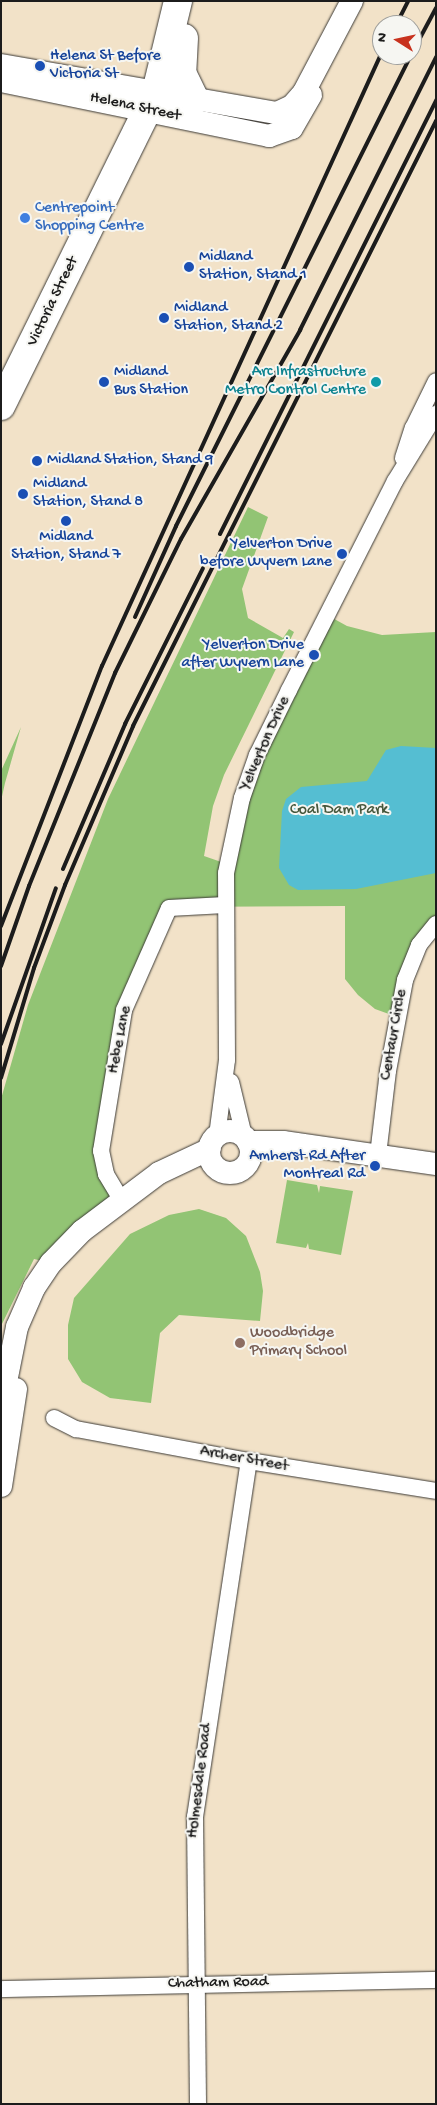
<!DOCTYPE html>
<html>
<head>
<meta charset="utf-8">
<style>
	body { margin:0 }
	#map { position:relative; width:437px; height:2105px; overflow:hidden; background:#f2e2c8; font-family:"Gochi Hand",sans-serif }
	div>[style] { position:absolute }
	.green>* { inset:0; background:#92c474 }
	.water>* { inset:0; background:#55bed2 }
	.roads { filter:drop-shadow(0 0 1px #3c3a36) drop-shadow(0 0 1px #3c3a36) }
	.street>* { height:16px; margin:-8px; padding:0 8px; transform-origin:8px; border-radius:8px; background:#fff }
	.secondary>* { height:22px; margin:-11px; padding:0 11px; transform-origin:11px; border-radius:11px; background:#fff }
	.secondary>.ring { margin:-11px; padding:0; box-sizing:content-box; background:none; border:22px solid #fff; border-radius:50% }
	.highway>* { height:28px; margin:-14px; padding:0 14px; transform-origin:14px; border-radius:14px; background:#fff }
	.rail>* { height:4px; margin:-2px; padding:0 2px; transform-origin:2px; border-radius:2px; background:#1c1c1c }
	.dots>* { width:14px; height:14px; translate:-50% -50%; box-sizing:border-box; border:2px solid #f6f6f2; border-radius:50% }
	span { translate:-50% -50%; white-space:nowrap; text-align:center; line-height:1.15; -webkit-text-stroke:4px #f6f6f2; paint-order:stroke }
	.transit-label { font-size:16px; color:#164399 }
	.left { translate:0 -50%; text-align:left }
	.right { translate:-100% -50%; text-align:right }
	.street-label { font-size:16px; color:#1c1c1c }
	.shop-label { font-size:16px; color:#366cbe }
	.culture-label { font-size:16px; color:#0d838f }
	.park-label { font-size:16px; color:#45573b }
	.education-label { font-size:16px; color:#785e54 }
	.frame { position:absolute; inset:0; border:2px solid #1c1c1c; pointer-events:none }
	.north { position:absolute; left:372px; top:15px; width:50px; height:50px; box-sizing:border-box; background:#f6f6f2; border:1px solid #9f9f9c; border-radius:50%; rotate:280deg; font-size:14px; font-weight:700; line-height:20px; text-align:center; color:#1c1c1c }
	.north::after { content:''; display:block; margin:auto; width:18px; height:22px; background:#c8321e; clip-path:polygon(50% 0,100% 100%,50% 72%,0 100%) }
</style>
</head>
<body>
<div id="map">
	<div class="green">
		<div style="clip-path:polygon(248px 507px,268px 517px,242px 589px,248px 618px,283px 638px,289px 629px,294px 632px,224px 775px,213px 806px,204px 856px,227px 864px,235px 821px,327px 615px,347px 626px,382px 635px,436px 632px,436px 924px,430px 930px,400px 1018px,375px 1009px,358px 995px,345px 979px,345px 906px,174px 907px,124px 1010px,101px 1151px,122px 1201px,51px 1263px,34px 1259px,1px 1326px,1px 1099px,28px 1005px,108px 799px)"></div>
		<div style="clip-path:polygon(21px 727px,5px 783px,1px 801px,1px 771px)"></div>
		<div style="clip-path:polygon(287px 1180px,317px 1185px,319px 1193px,320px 1186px,353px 1191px,341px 1255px,309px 1249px,308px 1243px,306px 1248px,276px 1243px)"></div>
		<div style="clip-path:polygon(199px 1209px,226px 1218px,246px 1236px,260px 1272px,263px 1291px,260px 1321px,179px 1315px,160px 1333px,151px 1403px,110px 1398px,82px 1382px,68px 1359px,68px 1325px,74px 1298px,130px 1234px,169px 1215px)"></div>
	</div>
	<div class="water">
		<div style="clip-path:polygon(401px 746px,436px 748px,436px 873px,356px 889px,298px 890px,289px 885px,279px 868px,282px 811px,286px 799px,301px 787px,367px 781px,386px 750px)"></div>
	</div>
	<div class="roads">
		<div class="street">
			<div style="left:403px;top:458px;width:32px;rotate:-72deg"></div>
			<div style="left:413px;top:428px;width:52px;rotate:-63.9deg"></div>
			<div style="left:231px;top:1082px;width:56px;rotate:76.5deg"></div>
			<div style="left:217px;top:1136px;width:77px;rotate:-82.5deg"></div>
			<div style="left:227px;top:1060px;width:187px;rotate:-90.3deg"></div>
			<div style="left:226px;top:873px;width:77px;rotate:-78deg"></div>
			<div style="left:242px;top:798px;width:46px;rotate:-70.8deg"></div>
			<div style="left:257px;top:755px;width:72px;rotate:-63.8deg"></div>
			<div style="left:289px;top:690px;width:234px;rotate:-63.1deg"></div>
			<div style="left:395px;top:481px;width:79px;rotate:-58.5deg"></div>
			<div style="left:378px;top:1155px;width:85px;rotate:-83.2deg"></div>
			<div style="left:388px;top:1071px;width:93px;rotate:-79.4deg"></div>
			<div style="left:405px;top:980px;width:38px;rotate:-68deg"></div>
			<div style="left:419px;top:945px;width:27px;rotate:-51deg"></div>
			<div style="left:122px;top:1201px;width:31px;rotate:-121deg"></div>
			<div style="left:106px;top:1174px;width:24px;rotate:-102deg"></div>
			<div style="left:101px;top:1151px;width:143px;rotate:-80.7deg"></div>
			<div style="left:124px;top:1010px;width:111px;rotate:-66.2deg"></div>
			<div style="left:169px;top:908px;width:56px;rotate:-3.1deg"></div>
			<div style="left:54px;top:1418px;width:25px;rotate:27deg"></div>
			<div style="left:76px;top:1429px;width:176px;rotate:10.5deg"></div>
			<div style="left:249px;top:1461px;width:189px;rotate:9.1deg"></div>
			<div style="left:1px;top:1989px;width:435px;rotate:-1.2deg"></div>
			<div style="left:198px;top:2104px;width:287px;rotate:-90.6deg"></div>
			<div style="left:195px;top:1817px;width:360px;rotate:-81.4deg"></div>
		</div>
		<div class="secondary">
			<div style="left:1px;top:65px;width:280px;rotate:9.9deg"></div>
			<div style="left:277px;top:113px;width:17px;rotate:-25deg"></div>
			<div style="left:292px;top:106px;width:18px;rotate:-49deg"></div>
			<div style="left:304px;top:92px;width:103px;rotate:-62.2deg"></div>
			<div style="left:1px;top:81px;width:274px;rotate:11.6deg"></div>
			<div style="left:269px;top:136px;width:24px;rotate:-19deg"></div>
			<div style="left:292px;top:128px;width:38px;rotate:-60deg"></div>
			<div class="ring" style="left:209px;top:1131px;width:20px;height:20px"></div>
			<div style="left:248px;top:1142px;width:35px"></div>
			<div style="left:283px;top:1142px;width:155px;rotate:8.2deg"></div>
			<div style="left:1px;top:1407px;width:82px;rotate:-78.7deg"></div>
			<div style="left:17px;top:1327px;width:43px;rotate:-66.4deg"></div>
			<div style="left:34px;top:1288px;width:30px;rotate:-56deg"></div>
			<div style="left:51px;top:1263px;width:45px;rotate:-45.9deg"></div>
			<div style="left:82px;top:1231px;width:96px;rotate:-37deg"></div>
			<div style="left:159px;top:1173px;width:56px;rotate:-25.2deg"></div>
			<div style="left:1px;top:1486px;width:98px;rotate:-81.2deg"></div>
		</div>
		<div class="highway">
			<div style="left:184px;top:38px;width:35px;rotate:93deg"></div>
			<div style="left:182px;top:73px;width:30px;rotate:64deg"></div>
			<div style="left:1px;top:406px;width:350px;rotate:-63.7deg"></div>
			<div style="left:156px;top:92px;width:94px;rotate:-76.4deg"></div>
		</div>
	</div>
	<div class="rail">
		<div style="left:396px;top:25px;width:27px;rotate:-63deg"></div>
		<div style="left:412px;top:53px;width:51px;rotate:-61.9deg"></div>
		<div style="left:220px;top:534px;width:485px;rotate:-63.5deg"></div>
		<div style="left:135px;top:617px;width:100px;rotate:-65.7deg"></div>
		<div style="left:176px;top:526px;width:526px;rotate:-63.48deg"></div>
		<div style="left:63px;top:869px;width:158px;rotate:-66.8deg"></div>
		<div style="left:125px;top:724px;width:174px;rotate:-63.4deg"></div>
		<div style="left:1px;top:926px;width:279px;rotate:-68.8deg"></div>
		<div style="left:102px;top:666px;width:675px;rotate:-65.49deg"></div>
		<div style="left:1px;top:966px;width:85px;rotate:-70.7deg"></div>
		<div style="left:29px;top:886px;width:230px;rotate:-68deg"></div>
		<div style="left:115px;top:673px;width:149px;rotate:-63.8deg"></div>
		<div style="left:181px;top:539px;width:241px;rotate:-60.3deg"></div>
		<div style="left:300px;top:330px;width:305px;rotate:-63.5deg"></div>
		<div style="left:1px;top:1044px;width:165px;rotate:-70.6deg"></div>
		<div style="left:1px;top:1078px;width:115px;rotate:-73.3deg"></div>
		<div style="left:34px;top:968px;width:89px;rotate:-69.5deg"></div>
		<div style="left:65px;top:885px;width:173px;rotate:-66.8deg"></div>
		<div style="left:133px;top:726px;width:677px;rotate:-63.4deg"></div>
	</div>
	<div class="dots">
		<div style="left:40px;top:66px;background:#1a4fb4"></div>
		<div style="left:25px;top:218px;background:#3f7fe0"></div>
		<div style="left:189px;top:267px;background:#1a4fb4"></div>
		<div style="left:164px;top:318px;background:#1a4fb4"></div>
		<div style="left:104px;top:382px;background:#1a4fb4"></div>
		<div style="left:376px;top:382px;background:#0f9aa8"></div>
		<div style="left:37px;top:461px;background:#1a4fb4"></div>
		<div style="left:23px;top:494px;background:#1a4fb4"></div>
		<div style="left:66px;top:521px;background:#1a4fb4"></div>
		<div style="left:342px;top:554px;background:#1a4fb4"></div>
		<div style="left:314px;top:655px;background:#1a4fb4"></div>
		<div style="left:375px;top:1166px;background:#1a4fb4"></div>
		<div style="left:240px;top:1343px;background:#8d6e63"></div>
	</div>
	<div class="transit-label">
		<span class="left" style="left:50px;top:66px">Helena St Before<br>Victoria St</span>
		<span class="left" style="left:199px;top:267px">Midland<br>Station, Stand 1</span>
		<span class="left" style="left:174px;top:318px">Midland<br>Station, Stand 2</span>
		<span class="left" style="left:114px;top:382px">Midland<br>Bus Station</span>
		<span class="left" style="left:47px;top:461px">Midland Station, Stand 9</span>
		<span class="left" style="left:33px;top:494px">Midland<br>Station, Stand 8</span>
		<span style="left:66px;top:547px">Midland<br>Station, Stand 7</span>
		<span class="right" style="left:332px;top:554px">Yelverton Drive<br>before Wyvern Lane</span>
		<span class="right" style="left:304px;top:655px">Yelverton Drive<br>after Wyvern Lane</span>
		<span class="right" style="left:365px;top:1166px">Amherst Rd After<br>Montreal Rd</span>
	</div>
	<div class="street-label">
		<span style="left:135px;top:108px;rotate:12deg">Helena Street</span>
		<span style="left:54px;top:302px;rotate:-64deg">Victoria Street</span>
		<span style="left:266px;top:744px;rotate:-66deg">Yelverton Drive</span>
		<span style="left:395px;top:1035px;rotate:-80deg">Centaur Circle</span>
		<span style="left:121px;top:1040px;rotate:-79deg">Hebe Lane</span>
		<span style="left:244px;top:1460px;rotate:10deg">Archer Street</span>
		<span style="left:201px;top:1781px;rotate:-83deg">Holmesdale Road</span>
		<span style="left:218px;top:1984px;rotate:-1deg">Chatham Road</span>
	</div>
	<div class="shop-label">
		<span class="left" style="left:35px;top:218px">Centrepoint<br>Shopping Centre</span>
	</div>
	<div class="culture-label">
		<span class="right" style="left:366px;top:382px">Arc Infrastructure<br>Metro Control Centre</span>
	</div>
	<div class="park-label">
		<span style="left:339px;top:811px">Coal Dam Park</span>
	</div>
	<div class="education-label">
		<span class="left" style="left:250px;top:1343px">Woodbridge<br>Primary School</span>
	</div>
	<div class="frame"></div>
	<div class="north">N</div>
</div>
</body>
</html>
